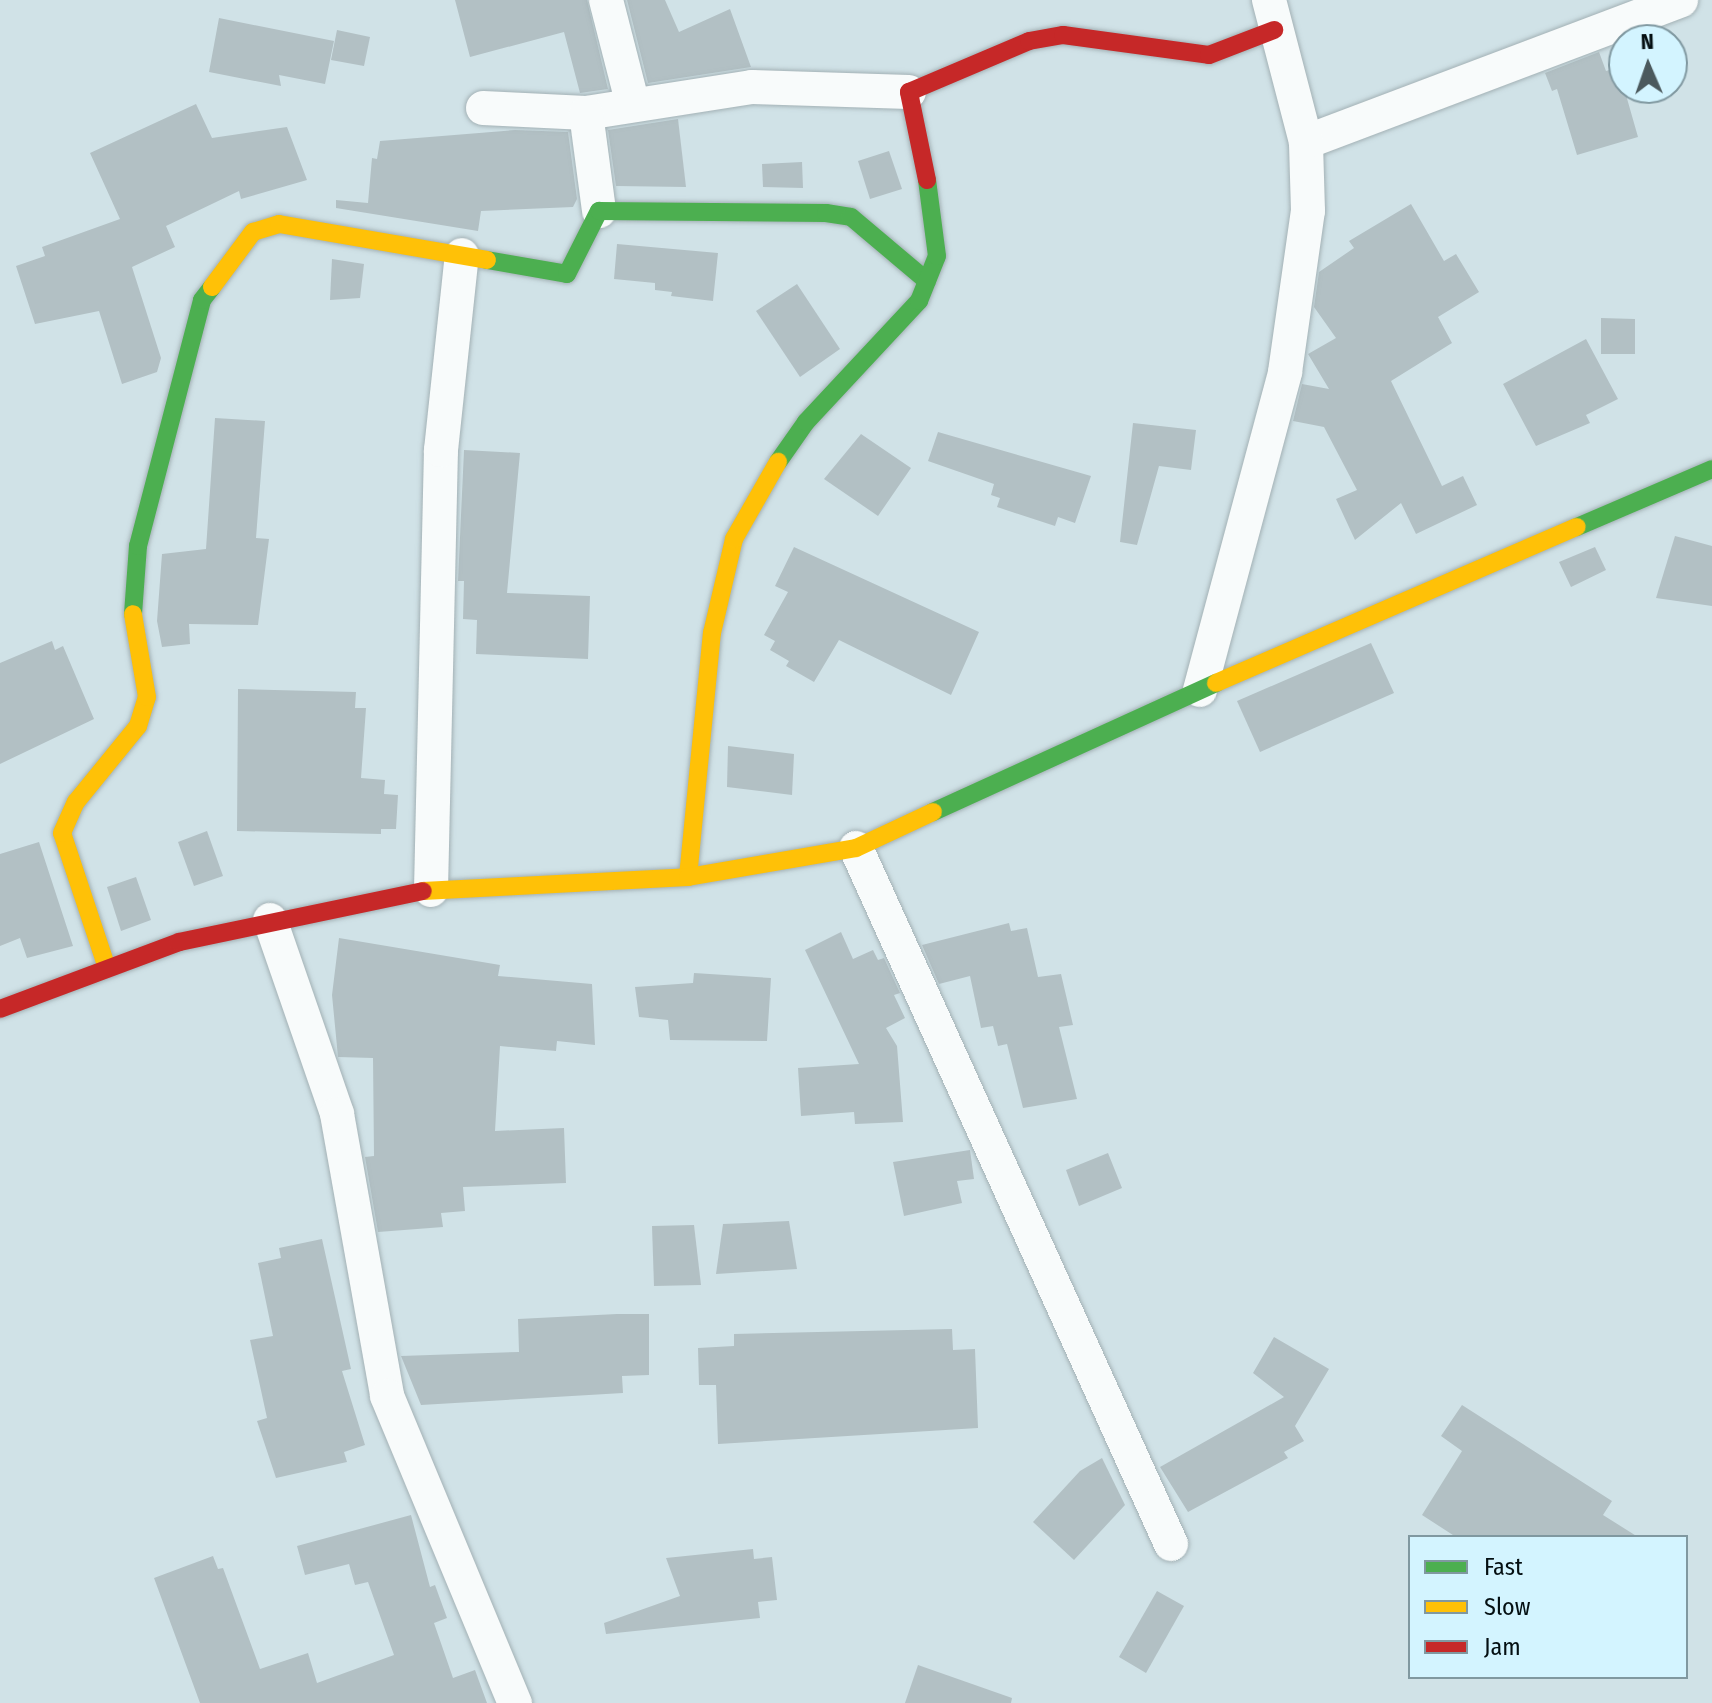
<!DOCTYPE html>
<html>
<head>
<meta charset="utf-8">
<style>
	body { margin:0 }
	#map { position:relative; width:1712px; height:1703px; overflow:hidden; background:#d0e2e7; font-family:"Fira Sans Condensed",sans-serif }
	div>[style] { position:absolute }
	.building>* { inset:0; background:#b2c0c4 }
	.roads { filter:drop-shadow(0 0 2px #a3b1b5) drop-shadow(0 0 2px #a3b1b5) }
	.street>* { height:34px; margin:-17px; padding:0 17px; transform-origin:17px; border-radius:17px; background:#f8fbfb }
	.fast>* { height:18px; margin:-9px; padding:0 9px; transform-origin:9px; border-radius:9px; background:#4caf50 }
	.slow>* { height:18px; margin:-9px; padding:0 9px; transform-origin:9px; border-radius:9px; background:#ffc107 }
	.jam>* { height:18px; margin:-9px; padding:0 9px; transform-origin:9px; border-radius:9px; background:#c62828 }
	span { translate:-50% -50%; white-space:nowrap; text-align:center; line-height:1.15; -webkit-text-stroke:8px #d3f4ff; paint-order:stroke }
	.legend { position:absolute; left:1408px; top:1535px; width:280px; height:144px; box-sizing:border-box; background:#d3f4ff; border:2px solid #8098a0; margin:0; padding:10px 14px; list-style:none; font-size:24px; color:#040f12 }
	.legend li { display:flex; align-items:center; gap:16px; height:40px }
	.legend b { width:40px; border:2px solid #8098a0 }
	.north { position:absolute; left:1608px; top:24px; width:80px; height:80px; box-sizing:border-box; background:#d3f4ff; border:2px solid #8098a0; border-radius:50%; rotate:358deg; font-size:22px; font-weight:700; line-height:32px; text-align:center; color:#040f12 }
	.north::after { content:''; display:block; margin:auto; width:28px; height:36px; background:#4b595d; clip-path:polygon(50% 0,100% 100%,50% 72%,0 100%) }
</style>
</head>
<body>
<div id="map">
	<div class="building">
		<div style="clip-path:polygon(455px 0,587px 0,608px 89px,580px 93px,564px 32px,470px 57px)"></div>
		<div style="clip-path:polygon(627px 0,665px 0,679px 32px,730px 9px,751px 67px,648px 83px)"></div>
		<div style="clip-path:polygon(219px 18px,334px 41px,325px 84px,279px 75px,281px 86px,209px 72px)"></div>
		<div style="clip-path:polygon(337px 30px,370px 37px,364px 66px,331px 60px)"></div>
		<div style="clip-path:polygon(1599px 52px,1606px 71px,1624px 66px,1624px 88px,1638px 137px,1577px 155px,1557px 89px,1552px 91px,1545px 73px)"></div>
		<div style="clip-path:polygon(196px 104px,212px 138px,287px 127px,307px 180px,241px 199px,239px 191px,166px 226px,175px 247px,132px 267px,161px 358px,157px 372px,122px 384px,99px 311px,35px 324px,16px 266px,45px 256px,42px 247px,120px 219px,90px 153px)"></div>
		<div style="clip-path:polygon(678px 119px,686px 187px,616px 186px,608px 130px)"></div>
		<div style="clip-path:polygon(515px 130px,568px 132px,577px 199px,573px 207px,481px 211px,478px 231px,336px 208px,336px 200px,368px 203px,372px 158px,377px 159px,380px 141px)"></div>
		<div style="clip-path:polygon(889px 151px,902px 189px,870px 199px,858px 161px)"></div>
		<div style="clip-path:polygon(802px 162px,803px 188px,763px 187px,762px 164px)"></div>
		<div style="clip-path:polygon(1411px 204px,1444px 261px,1456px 254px,1479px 292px,1438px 317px,1452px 343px,1391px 381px,1442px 486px,1463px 476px,1477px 505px,1416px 534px,1401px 503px,1355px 540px,1336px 499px,1357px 490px,1324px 427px,1293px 421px,1302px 384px,1329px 389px,1308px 354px,1336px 338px,1314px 307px,1319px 272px,1354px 248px,1349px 241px)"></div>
		<div style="clip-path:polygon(617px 244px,718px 253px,713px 301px,671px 296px,672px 292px,655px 290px,655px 283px,614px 279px)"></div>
		<div style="clip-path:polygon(332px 259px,364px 264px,360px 298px,330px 300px)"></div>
		<div style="clip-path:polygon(797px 284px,840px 349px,800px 377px,756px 311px)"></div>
		<div style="clip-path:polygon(1601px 318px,1635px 319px,1635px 354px,1601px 354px)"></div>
		<div style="clip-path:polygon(1586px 339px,1618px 399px,1586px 415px,1590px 423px,1536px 446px,1503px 384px)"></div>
		<div style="clip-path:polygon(215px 418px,265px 421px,256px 538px,269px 539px,258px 625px,189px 624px,190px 644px,162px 647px,157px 621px,162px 554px,206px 549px)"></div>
		<div style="clip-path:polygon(1133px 423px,1196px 430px,1191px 470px,1159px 466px,1137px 545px,1120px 542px)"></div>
		<div style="clip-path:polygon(938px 432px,1091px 476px,1075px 523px,1058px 517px,1055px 526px,997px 507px,1000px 498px,991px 495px,994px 484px,928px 461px)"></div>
		<div style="clip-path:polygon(861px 434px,911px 468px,878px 516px,824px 479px)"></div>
		<div style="clip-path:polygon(464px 450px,520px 453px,507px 593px,590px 596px,588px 659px,476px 654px,477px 620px,463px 619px,464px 581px,458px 581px)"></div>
		<div style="clip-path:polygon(1675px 536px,1712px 546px,1712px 606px,1656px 598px)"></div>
		<div style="clip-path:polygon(794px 547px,979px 632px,951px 695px,839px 640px,814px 682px,786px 666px,789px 661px,770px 650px,775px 641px,764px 635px,788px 592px,775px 586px)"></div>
		<div style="clip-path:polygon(1595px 547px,1606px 570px,1571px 587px,1559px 562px)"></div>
		<div style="clip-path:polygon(52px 641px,55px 650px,63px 646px,94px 719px,0 764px,0 663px)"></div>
		<div style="clip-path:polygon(1371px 643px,1394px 693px,1260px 752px,1237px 701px)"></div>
		<div style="clip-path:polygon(238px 689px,356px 692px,355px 708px,366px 708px,361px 778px,385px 780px,384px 794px,398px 795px,396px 829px,381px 829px,381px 834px,237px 831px)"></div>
		<div style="clip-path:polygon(728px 746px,794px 754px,792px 795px,727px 787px)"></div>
		<div style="clip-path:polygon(207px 831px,223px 876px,194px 886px,178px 842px)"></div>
		<div style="clip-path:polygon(39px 842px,73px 946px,27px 958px,20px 938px,0 946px,0 854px)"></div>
		<div style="clip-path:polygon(136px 877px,151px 920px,121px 931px,107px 887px)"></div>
		<div style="clip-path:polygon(1009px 923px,1011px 931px,1027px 928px,1038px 977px,1061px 974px,1073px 1025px,1059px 1027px,1077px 1099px,1023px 1108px,1007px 1044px,998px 1046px,993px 1026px,981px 1028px,970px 976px,939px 984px,922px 945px)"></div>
		<div style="clip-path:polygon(841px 932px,853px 959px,873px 950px,878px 960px,884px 958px,900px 993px,894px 995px,905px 1018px,886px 1028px,897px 1046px,903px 1122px,855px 1124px,854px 1112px,801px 1116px,798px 1068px,859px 1064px,805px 950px)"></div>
		<div style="clip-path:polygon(339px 938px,500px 965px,498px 976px,592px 984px,595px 1045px,557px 1041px,556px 1051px,500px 1046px,495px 1131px,564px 1128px,566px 1183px,463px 1187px,465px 1211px,441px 1213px,443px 1227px,378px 1232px,365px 1157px,374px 1156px,373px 1058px,338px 1057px,332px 995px)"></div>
		<div style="clip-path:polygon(694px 973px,771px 978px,767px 1041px,670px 1040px,668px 1020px,639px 1017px,635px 987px,693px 983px)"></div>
		<div style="clip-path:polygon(970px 1150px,974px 1179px,957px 1181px,962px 1203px,904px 1216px,893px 1162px)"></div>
		<div style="clip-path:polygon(1108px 1153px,1122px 1188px,1079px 1206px,1066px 1170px)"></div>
		<div style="clip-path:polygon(789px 1221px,797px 1269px,716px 1274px,723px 1224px)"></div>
		<div style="clip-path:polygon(694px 1225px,701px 1285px,654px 1286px,652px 1226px)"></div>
		<div style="clip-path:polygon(322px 1239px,351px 1369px,342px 1371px,365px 1445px,344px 1452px,347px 1462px,276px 1478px,257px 1421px,267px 1418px,250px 1340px,273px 1336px,258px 1263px,281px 1258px,279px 1248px)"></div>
		<div style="clip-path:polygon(617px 1314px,649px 1314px,649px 1375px,622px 1376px,623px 1393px,421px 1405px,401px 1356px,519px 1352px,518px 1319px)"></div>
		<div style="clip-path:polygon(952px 1329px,953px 1350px,975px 1349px,978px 1428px,718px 1444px,716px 1385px,699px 1385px,698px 1348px,734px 1346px,734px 1334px)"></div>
		<div style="clip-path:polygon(1274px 1337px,1329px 1369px,1295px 1426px,1304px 1441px,1284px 1452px,1288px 1458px,1188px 1512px,1160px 1467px,1284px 1397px,1253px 1373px)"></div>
		<div style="clip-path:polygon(1462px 1405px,1612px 1501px,1603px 1515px,1638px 1537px,1456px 1537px,1422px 1515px,1462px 1451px,1441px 1436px)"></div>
		<div style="clip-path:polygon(1102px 1458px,1125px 1505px,1074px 1560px,1033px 1522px,1080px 1471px)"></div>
		<div style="clip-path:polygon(411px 1515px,430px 1587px,435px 1585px,447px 1618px,434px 1623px,453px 1678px,475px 1670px,487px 1703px,200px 1703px,154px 1578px,213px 1556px,218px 1569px,223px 1568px,260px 1669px,308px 1653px,317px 1683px,394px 1655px,368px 1582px,355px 1585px,349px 1564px,305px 1575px,297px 1546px)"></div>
		<div style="clip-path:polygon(753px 1549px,754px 1559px,772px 1557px,777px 1600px,758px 1602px,760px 1618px,606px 1634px,604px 1623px,680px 1596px,666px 1558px)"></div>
		<div style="clip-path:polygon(1157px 1591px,1184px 1606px,1146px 1673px,1119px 1657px)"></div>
		<div style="clip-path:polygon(918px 1665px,1012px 1698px,1011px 1703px,905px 1703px)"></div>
	</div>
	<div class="roads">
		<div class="street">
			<div style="left:606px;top:0;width:108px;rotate:75.6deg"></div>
			<div style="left:483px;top:108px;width:103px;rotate:2.8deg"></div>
			<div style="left:586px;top:113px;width:168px;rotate:-8.9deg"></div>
			<div style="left:752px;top:87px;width:157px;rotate:1.8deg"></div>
			<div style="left:586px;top:113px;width:99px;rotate:82.4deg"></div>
			<div style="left:1306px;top:142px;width:401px;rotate:-20.7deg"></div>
			<div style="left:1200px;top:690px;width:329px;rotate:-75deg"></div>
			<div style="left:1285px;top:372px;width:163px;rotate:-81.9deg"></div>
			<div style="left:1308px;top:211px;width:69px;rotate:-91.7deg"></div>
			<div style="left:1306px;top:142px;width:147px;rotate:-104.6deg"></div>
			<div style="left:856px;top:848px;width:764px;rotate:65.65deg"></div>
			<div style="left:431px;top:890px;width:440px;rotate:-88.7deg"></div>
			<div style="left:441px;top:450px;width:196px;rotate:-83.9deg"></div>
			<div style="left:270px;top:920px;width:205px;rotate:70.9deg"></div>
			<div style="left:337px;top:1114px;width:286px;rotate:79.9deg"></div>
			<div style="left:387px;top:1396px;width:333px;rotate:67.4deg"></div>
		</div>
		<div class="fast">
			<div style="left:487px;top:260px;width:81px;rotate:9.9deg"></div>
			<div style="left:567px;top:274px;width:71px;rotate:-63.1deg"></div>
			<div style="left:599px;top:211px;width:227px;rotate:0.5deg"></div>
			<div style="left:826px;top:213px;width:25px;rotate:9deg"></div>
			<div style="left:851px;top:217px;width:99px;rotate:40.1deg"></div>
			<div style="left:778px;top:462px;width:49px;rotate:-55deg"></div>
			<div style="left:806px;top:422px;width:166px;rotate:-47deg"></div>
			<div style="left:919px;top:301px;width:48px;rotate:-68.2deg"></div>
			<div style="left:937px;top:256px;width:77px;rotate:-97.5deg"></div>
			<div style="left:1577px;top:527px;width:147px;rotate:-23.2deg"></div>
			<div style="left:133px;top:614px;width:68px;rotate:-85.8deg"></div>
			<div style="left:138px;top:546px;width:254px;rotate:-75.4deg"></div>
			<div style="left:202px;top:300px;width:16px;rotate:-52deg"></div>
			<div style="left:933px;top:812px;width:311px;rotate:-24.5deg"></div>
		</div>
		<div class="slow">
			<div style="left:212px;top:287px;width:69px;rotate:-53.3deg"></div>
			<div style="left:253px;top:232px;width:27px;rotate:-17deg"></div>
			<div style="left:279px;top:224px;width:211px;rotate:9.8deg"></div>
			<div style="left:1216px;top:683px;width:393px;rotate:-23.4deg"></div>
			<div style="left:688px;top:877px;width:245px;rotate:-84.4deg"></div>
			<div style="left:712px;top:633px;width:97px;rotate:-76.8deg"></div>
			<div style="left:734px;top:539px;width:89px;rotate:-60.3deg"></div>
			<div style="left:423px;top:891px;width:265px;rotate:-3deg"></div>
			<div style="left:688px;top:877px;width:170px;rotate:-9.8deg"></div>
			<div style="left:856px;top:848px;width:85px;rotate:-25.1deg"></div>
			<div style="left:107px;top:968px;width:142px;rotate:-108.4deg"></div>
			<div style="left:62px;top:833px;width:34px;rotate:-66deg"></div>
			<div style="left:76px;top:802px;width:98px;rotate:-50.8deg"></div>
			<div style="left:138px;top:726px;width:30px;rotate:-73deg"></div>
			<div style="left:147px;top:697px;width:84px;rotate:-99.6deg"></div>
		</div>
		<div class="jam">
			<div style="left:927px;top:180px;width:90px;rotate:-101.6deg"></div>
			<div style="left:909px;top:92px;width:130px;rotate:-23deg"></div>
			<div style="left:1029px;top:41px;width:35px;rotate:-10deg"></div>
			<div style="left:1063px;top:35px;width:147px;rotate:7.8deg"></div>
			<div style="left:1209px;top:55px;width:70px;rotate:-21deg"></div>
			<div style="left:0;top:1009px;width:191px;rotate:-20.5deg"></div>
			<div style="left:179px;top:942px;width:249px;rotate:-11.8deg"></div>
		</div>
	</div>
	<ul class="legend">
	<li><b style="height:10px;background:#4caf50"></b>Fast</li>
	<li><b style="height:10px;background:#ffc107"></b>Slow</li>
	<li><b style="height:10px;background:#c62828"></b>Jam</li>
	</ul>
	<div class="north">N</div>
</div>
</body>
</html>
